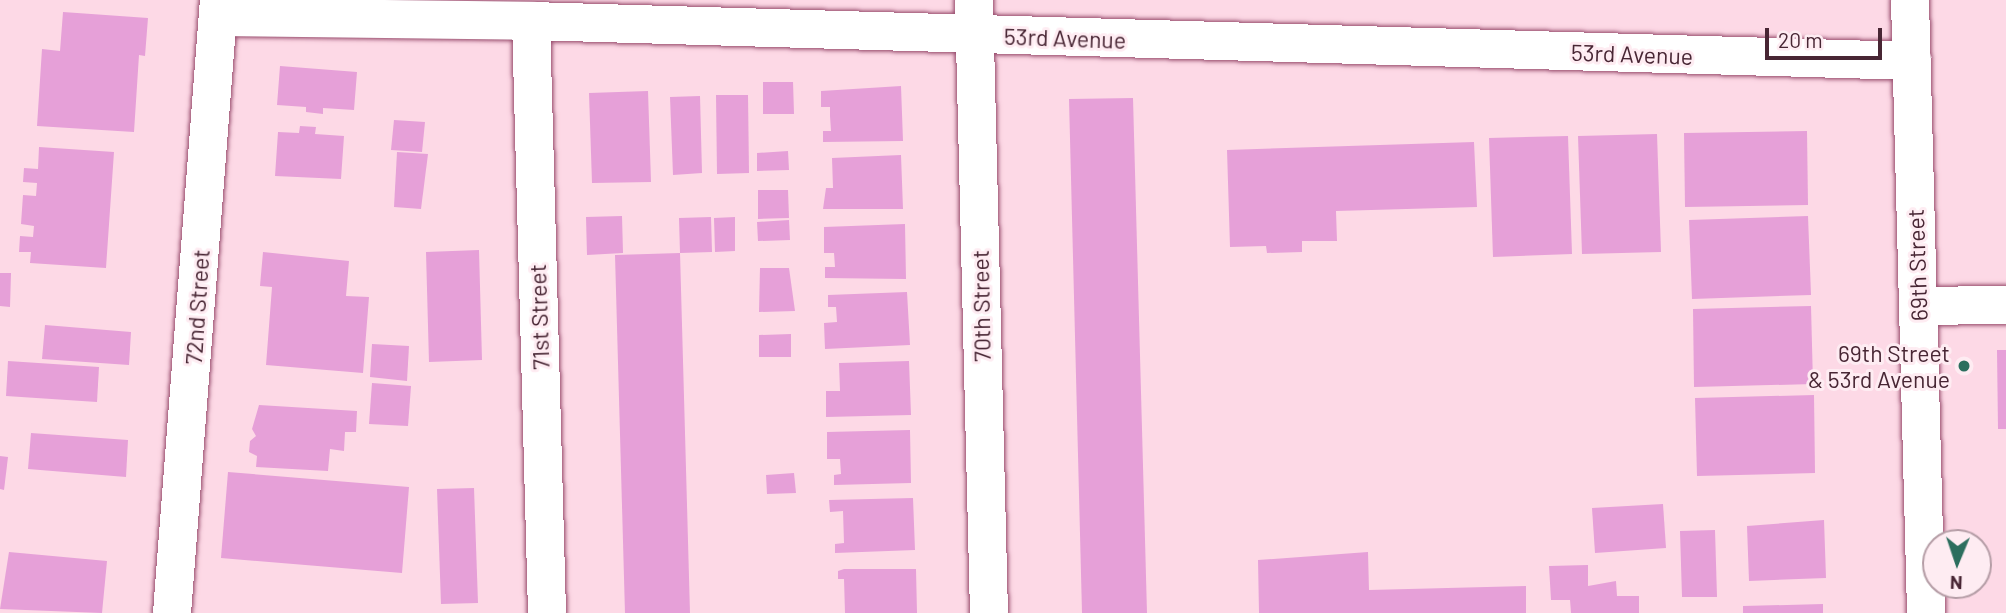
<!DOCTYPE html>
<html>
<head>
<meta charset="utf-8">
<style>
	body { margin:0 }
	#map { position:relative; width:2006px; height:613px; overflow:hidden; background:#fdd9e6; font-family:Barlow,sans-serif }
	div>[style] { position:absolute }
	.building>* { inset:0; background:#e6a0d8 }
	.roads { filter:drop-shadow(0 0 2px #984c6d) drop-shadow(0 0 2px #984c6d) }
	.minor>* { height:38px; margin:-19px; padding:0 19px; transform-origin:19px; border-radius:19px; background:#fff }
	.dots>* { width:19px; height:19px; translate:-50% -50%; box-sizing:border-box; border:4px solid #feecf2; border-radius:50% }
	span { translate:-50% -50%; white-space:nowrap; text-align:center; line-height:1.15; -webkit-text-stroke:6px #feecf2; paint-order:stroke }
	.street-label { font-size:23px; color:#482634 }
	.poi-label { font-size:23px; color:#482634 }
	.right { translate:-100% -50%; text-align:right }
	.north { position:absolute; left:1922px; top:529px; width:70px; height:70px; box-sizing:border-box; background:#feecf2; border:2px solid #b59da6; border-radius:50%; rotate:182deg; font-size:19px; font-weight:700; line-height:28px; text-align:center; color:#482634 }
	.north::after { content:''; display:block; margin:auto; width:24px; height:32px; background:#2c6e5e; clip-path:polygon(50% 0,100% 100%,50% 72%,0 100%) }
	.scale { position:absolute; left:1765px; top:28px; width:117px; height:32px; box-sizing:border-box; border:4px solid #482634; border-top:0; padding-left:9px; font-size:21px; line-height:24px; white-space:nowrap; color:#482634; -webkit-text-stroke:5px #feecf2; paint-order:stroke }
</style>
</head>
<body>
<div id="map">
	<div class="building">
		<div style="clip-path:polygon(63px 12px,148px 18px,145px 56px,139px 55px,134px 132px,37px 126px,42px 49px,60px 51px)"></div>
		<div style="clip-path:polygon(280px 66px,357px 72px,354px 110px,323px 108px,323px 114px,306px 112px,306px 107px,277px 105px)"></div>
		<div style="clip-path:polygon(763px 82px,793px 82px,794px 114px,763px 114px)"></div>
		<div style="clip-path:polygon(901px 86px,903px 141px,823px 142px,823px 131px,831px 131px,830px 116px,830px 107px,821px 107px,821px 91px)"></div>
		<div style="clip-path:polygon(648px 91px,651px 182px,592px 183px,589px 93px)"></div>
		<div style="clip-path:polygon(716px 95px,748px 95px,749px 173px,717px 174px)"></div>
		<div style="clip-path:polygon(700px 96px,702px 173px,673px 175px,670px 97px)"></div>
		<div style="clip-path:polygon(1133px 98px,1147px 613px,1082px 613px,1069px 99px)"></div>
		<div style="clip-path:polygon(394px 120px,425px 122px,422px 152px,391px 150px)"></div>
		<div style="clip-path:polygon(300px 126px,316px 127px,315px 134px,344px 136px,341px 179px,275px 176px,278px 132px,299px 133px)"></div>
		<div style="clip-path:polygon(1807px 131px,1808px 205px,1685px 207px,1684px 133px)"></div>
		<div style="clip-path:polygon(1657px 134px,1661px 252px,1582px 254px,1578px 136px)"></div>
		<div style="clip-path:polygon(1568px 136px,1572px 254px,1493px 257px,1489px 138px)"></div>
		<div style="clip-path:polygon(1474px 142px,1477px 207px,1336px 211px,1337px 241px,1302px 241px,1302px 252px,1267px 253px,1266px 246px,1230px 247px,1227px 150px)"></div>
		<div style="clip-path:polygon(39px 147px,114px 152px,106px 268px,30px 263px,31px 252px,19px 252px,20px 236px,33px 237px,34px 226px,21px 224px,23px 195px,36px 196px,37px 183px,23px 182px,24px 168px,38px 169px)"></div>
		<div style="clip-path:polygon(788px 151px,789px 170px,757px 171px,757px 153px)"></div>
		<div style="clip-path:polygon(397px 152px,428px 154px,421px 209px,394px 207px)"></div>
		<div style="clip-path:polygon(901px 155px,903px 209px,823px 209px,826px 188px,833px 188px,832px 158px)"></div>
		<div style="clip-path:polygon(758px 190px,788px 190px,789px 218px,758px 219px)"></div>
		<div style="clip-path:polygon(622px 216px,623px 253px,587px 255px,586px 217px)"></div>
		<div style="clip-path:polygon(1808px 216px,1811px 295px,1692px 299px,1689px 220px)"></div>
		<div style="clip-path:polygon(711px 217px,712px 252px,680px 253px,679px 218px)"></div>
		<div style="clip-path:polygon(735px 217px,735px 251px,715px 252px,714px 218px)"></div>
		<div style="clip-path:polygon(789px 220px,790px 240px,758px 241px,757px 222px)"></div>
		<div style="clip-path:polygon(905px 224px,906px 279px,825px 278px,825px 267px,835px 267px,834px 253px,824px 253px,824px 227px)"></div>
		<div style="clip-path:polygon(479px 250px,482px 360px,429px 362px,426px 252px)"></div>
		<div style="clip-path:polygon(263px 252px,349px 261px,346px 296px,369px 297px,363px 373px,266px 365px,272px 287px,260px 286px)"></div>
		<div style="clip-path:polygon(680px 253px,690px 613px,625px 613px,615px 255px)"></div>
		<div style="clip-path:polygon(760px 268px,789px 268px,795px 311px,759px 312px)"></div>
		<div style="clip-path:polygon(0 273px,11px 273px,10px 307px,0 306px)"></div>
		<div style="clip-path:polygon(907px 292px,910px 345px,825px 349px,824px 323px,837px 322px,836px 307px,828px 307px,828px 295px)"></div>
		<div style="clip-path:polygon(1811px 306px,1813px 384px,1694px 387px,1693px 309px)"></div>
		<div style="clip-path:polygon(45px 325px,131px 332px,129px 365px,42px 359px)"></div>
		<div style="clip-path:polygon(791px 334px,791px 357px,759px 357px,759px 335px)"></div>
		<div style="clip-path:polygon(372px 344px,409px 346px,407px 381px,370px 377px)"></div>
		<div style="clip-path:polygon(1997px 350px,2006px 350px,2006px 429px,1998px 429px)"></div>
		<div style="clip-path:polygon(8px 361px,99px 367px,97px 402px,6px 396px)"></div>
		<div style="clip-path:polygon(909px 361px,911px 415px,826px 417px,826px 391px,840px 391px,839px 363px)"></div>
		<div style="clip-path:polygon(372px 383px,411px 386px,408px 426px,369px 424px)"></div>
		<div style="clip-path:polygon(1814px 395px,1815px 473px,1697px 476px,1695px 398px)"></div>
		<div style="clip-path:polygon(259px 405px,357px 411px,356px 432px,345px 432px,344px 451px,330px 449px,328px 471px,256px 467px,257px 456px,249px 452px,250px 441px,256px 436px,252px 429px)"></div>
		<div style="clip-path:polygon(910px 430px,911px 483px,834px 485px,834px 475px,841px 474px,840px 459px,827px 459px,827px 432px)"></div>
		<div style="clip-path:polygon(31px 433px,128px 440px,126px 477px,28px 469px)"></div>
		<div style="clip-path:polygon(0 456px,8px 457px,4px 490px,0 489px)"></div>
		<div style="clip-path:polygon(228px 472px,409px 487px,402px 573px,221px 558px)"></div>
		<div style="clip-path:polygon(794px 473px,796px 493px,767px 494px,766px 475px)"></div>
		<div style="clip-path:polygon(474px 488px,478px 603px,441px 604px,437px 489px)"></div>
		<div style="clip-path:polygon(913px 498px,915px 550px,835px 553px,835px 544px,844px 543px,843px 511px,830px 512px,829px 500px)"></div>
		<div style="clip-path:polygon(1663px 504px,1666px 548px,1595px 553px,1592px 508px)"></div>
		<div style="clip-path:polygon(1824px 520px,1826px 578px,1749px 581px,1747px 526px)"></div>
		<div style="clip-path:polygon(1715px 530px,1717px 597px,1682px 597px,1680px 531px)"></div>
		<div style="clip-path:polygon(9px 552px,107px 561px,102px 613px,0 609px)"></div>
		<div style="clip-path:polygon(1368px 552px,1369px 590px,1526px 586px,1526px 613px,1259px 613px,1258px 560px)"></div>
		<div style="clip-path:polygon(1588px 565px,1588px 586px,1616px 581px,1617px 596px,1639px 596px,1639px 613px,1571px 613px,1570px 600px,1551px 600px,1549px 566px)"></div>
		<div style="clip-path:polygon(844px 569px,916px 569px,917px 613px,845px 613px,844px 579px,838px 579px,838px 571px)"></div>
		<div style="clip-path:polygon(1823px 604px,1823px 613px,1743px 613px,1743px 606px)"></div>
	</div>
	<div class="roads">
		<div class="minor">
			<div style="left:974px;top:0;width:613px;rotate:88.6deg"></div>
			<div style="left:1910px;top:0;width:613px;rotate:88.5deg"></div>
			<div style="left:218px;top:17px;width:313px;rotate:0.7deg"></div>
			<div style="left:531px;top:21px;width:1382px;rotate:1.66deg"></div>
			<div style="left:531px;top:21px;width:592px;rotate:88.45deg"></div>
			<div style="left:1918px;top:306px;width:88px;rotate:-0.7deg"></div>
			<div style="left:172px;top:613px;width:615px;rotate:-85.62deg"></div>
		</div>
	</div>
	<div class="dots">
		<div style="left:1964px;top:366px;background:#2c6e5e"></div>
	</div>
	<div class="street-label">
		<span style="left:1065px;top:38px;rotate:2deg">53rd Avenue</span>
		<span style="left:1632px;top:54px;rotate:2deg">53rd Avenue</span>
		<span style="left:1917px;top:265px;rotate:-92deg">69th Street</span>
		<span style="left:981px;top:306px;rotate:-91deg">70th Street</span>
		<span style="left:197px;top:307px;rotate:-86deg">72nd Street</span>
		<span style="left:539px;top:317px;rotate:-92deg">71st Street</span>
	</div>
	<div class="poi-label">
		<span class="right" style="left:1950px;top:366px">69th Street<br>&amp; 53rd Avenue</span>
	</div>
	<div class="north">N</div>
	<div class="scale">20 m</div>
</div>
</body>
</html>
